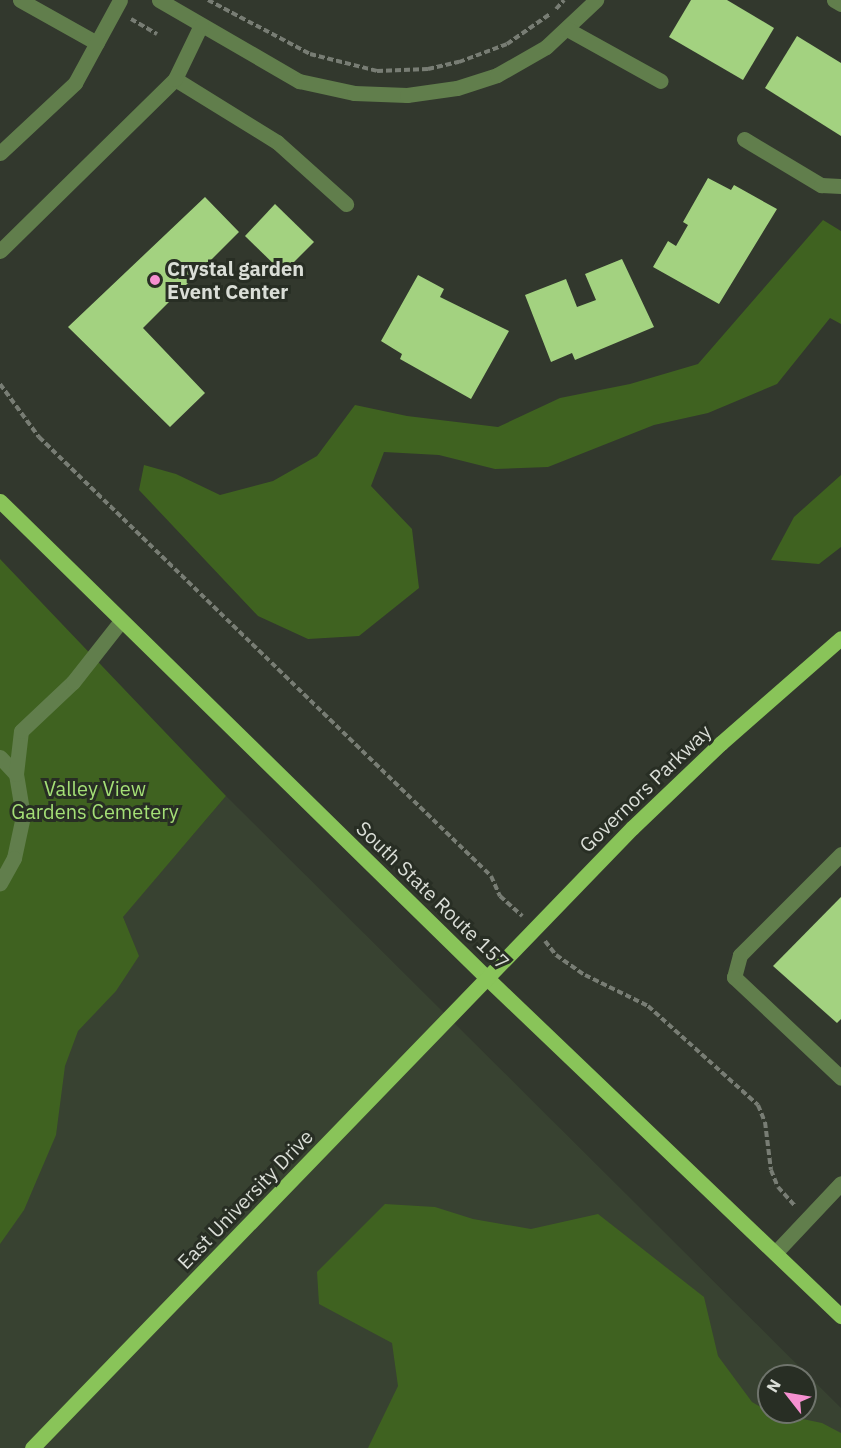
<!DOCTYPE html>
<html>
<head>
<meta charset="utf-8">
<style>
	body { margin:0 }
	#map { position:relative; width:841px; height:1448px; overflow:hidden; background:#32382d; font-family:"IBM Plex Sans",sans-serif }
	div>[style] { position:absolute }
	.built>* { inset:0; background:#384231 }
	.green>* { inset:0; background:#3f6220 }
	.building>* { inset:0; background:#a3d280 }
	.path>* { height:4px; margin-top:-2px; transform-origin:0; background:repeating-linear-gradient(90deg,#787d74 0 6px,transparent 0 9px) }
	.minor>* { height:15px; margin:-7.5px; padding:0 7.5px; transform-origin:7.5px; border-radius:7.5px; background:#617e4c }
	.major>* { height:15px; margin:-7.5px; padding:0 7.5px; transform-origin:7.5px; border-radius:7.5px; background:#89c459 }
	.dots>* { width:16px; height:16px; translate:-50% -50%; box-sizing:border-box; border:3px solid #282e24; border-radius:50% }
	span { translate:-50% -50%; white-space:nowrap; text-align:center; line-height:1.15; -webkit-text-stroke:6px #282e24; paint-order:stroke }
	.poi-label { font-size:20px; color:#daded7; font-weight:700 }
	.left { translate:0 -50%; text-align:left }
	.park-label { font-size:20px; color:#a4df76 }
	.street-label { font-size:20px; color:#daded7 }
	.north { position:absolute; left:757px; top:1364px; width:60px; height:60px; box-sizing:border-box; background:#282e24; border:2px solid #6f746c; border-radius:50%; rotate:301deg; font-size:16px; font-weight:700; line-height:24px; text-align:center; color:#daded7 }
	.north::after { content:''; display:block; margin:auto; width:21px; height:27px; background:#f690d0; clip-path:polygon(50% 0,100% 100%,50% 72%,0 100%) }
</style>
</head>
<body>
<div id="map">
	<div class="built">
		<div style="clip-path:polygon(evenodd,226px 796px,841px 1408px,841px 1448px,0 1448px,0 1060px,226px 796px,769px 1376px,805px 1376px,805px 1412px,769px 1412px,769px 1376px)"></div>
	</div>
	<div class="green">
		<div style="clip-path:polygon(823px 220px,841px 231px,841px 324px,830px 318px,777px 384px,708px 413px,654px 425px,548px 467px,495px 469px,439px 455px,384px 452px,371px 486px,412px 529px,419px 588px,359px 636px,308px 639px,258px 616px,139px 490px,144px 465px,176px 474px,220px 495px,273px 481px,317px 456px,355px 405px,407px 416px,498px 427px,560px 398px,630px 384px,698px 364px)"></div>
		<div style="clip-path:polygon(841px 475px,841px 547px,819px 564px,771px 560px,794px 517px)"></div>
		<div style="clip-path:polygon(0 559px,226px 796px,123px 917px,139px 956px,116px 991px,78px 1031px,65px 1066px,56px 1135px,24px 1210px,0 1244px)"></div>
		<div style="clip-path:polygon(385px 1204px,435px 1207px,473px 1219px,531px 1229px,598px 1214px,704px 1297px,718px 1356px,752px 1402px,769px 1412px,822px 1423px,841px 1433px,841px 1448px,368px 1448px,398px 1386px,392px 1343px,319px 1304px,317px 1272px)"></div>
	</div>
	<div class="building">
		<div style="clip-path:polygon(691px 0,727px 0,774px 28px,743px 80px,669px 37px)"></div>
		<div style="clip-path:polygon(797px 36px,841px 63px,841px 136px,765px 88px)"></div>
		<div style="clip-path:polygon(708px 178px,731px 190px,734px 185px,777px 209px,719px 304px,653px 267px,668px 241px,676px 246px,688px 225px,683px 222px)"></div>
		<div style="clip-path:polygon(205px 197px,239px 232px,143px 328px,205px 393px,170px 427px,68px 327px)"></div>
		<div style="clip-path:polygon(275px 204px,314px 242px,283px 273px,245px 236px)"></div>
		<div style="clip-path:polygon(622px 259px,654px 327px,575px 360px,572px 353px,551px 362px,525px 295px,566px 279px,577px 307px,596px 300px,585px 274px)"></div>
		<div style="clip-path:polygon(418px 275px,444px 289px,440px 297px,509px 331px,471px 399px,400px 359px,402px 354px,381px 341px)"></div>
		<div style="clip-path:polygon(841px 897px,841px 1019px,837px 1023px,773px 966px)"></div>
	</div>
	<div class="path">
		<div style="left:208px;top:0;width:115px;rotate:27.9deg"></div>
		<div style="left:310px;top:54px;width:69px;rotate:14.2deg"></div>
		<div style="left:377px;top:71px;width:51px;rotate:-2.2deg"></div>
		<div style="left:428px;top:69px;width:32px;rotate:-13deg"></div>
		<div style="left:459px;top:62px;width:51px;rotate:-20.6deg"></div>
		<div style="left:507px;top:44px;width:52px;rotate:-34.9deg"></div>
		<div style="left:556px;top:9px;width:12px;rotate:-48deg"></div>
		<div style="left:131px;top:19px;width:30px;rotate:30deg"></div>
		<div style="left:0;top:384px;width:66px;rotate:53.7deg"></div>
		<div style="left:39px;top:437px;width:630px;rotate:44.16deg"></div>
		<div style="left:491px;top:876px;width:22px;rotate:66deg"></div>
		<div style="left:500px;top:896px;width:30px;rotate:42deg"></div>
		<div style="left:545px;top:941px;width:18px;rotate:52deg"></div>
		<div style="left:556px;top:955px;width:35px;rotate:35deg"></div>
		<div style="left:585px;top:975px;width:70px;rotate:26.2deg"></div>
		<div style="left:648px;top:1006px;width:148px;rotate:42deg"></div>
		<div style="left:758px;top:1105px;width:18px;rotate:68deg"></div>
		<div style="left:765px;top:1122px;width:48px;rotate:82.9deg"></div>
		<div style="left:771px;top:1170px;width:18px;rotate:68deg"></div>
		<div style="left:778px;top:1187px;width:25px;rotate:48deg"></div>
	</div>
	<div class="minor">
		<div style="left:20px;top:0;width:88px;rotate:29.2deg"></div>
		<div style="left:159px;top:0;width:162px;rotate:30.1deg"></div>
		<div style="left:299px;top:81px;width:56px;rotate:12.3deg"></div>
		<div style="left:354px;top:93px;width:53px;rotate:2.2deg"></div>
		<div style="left:407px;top:95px;width:50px;rotate:-8deg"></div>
		<div style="left:457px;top:88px;width:42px;rotate:-18deg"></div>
		<div style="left:497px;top:75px;width:56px;rotate:-29.7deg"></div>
		<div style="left:546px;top:47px;width:69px;rotate:-43.2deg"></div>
		<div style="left:834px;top:0;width:8px;rotate:30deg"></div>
		<div style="left:567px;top:29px;width:107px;rotate:29deg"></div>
		<div style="left:175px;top:79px;width:120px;rotate:31.7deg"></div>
		<div style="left:277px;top:142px;width:93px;rotate:41.9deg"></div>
		<div style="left:744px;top:139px;width:90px;rotate:30.9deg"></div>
		<div style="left:821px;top:185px;width:20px;rotate:3deg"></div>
		<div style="left:0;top:153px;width:103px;rotate:-43deg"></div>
		<div style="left:75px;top:83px;width:94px;rotate:-61.5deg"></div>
		<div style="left:0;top:251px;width:245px;rotate:-44.5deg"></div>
		<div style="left:175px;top:79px;width:60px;rotate:-64.3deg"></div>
		<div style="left:0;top:757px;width:23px;rotate:47deg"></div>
		<div style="left:16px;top:774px;width:43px;rotate:80.5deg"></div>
		<div style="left:23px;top:816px;width:43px;rotate:102.1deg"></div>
		<div style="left:14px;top:858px;width:29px;rotate:119deg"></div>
		<div style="left:16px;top:774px;width:43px;rotate:-83.4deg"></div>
		<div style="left:21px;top:731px;width:71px;rotate:-43.3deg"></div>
		<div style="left:73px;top:682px;width:78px;rotate:-51.8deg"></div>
		<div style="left:841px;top:854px;width:143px;rotate:135deg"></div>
		<div style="left:740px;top:955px;width:23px;rotate:105deg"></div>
		<div style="left:734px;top:977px;width:147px;rotate:43.3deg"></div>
		<div style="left:775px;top:1253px;width:96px;rotate:-46.7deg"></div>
	</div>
	<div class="major">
		<div style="left:0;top:501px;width:683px;rotate:44.41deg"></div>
		<div style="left:488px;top:979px;width:488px;rotate:43.7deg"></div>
		<div style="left:32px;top:1448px;width:863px;rotate:-45.94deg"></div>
		<div style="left:632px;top:828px;width:123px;rotate:-43.7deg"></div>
		<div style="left:721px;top:743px;width:159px;rotate:-41.2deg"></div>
	</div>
	<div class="dots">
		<div style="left:155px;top:280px;background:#f690d0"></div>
	</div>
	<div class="poi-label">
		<span class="left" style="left:167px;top:280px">Crystal garden<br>Event Center</span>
	</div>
	<div class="park-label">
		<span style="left:95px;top:800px">Valley View<br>Gardens Cemetery</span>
	</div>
	<div class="street-label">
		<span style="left:645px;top:788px;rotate:-44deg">Governors Parkway</span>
		<span style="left:433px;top:895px;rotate:44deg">South State Route 157</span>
		<span style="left:245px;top:1199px;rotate:-46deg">East University Drive</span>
	</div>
	<div class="north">N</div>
</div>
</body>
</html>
